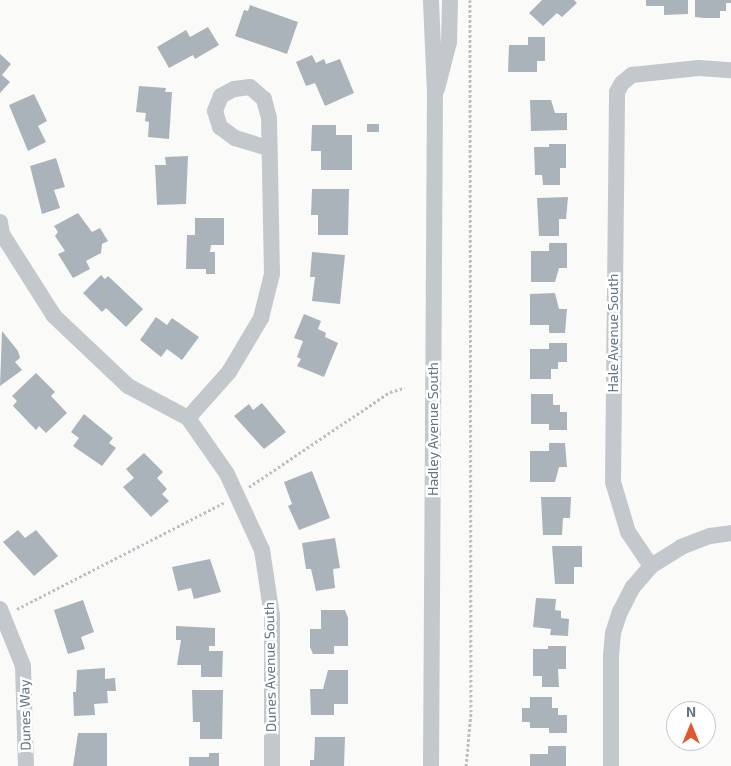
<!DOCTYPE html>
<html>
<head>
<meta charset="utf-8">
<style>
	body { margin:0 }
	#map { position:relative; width:731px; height:766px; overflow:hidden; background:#fafaf8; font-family:"Exo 2",sans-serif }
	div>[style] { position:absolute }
	.building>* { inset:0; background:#aab3b9 }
	.path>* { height:3px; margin-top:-1.5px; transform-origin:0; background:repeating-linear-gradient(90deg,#bbbfc2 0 2.5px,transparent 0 5px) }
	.minor>* { height:16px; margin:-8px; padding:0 8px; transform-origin:8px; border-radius:8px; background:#c3c8cc }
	span { translate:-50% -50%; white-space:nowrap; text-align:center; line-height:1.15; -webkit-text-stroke:5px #fff; paint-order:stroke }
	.street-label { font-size:14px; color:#657683 }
	.north { position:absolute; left:666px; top:701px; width:50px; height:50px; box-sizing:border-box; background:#fff; border:1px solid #c1c8cd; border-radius:50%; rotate:0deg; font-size:14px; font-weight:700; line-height:20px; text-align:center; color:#657683 }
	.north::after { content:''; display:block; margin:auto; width:18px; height:22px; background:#e4572e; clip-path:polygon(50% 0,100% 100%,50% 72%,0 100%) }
</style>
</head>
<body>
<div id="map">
	<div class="building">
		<div style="clip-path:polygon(542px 0,574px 0,577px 3px,562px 17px,557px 13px,543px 26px,529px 13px)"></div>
		<div style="clip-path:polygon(646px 0,688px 0,688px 14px,664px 15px,664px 6px,646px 6px)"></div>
		<div style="clip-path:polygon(695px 0,731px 0,731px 3px,726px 3px,726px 11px,720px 11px,720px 18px,704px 18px,695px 17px)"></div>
		<div style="clip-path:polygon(250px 5px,298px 22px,287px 54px,235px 36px,244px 10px,248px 11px)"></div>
		<div style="clip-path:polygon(208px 27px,219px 45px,195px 59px,193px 55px,169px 68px,157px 47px,186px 30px,190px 37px)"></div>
		<div style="clip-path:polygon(528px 37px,545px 37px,545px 61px,537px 61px,537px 72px,508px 72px,509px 45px,528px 45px)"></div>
		<div style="clip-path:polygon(0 54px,11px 64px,2px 75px,10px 82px,0 93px)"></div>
		<div style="clip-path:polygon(312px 55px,316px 63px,324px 59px,326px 64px,340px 59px,354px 93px,325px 106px,315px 83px,306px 86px,296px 62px)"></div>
		<div style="clip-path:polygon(139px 86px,166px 88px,165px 92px,172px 92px,169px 139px,148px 137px,149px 122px,145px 121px,146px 113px,136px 112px)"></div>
		<div style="clip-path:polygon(34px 94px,47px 121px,38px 126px,46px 142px,28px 151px,9px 105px)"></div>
		<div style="clip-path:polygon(530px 100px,551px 100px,555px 113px,567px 113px,567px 130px,531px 131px)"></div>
		<div style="clip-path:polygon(367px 124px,379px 124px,379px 132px,367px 132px)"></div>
		<div style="clip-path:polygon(312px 125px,336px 125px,336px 135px,352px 135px,352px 170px,321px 170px,321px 151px,311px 151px)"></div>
		<div style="clip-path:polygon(549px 144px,566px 144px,566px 168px,560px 168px,560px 185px,543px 185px,542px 175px,535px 175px,534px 147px,549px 147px)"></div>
		<div style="clip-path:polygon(188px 156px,186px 204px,157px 205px,155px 165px,166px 165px,165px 157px)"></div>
		<div style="clip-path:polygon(56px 158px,65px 187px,54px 190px,60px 208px,42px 214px,30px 166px)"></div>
		<div style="clip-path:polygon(312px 189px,349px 189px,348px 235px,318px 235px,318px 215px,311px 215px)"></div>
		<div style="clip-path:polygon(568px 197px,566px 219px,559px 219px,559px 236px,539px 236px,537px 198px)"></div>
		<div style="clip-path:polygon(78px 213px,92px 232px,100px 228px,108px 241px,102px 244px,101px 253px,86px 261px,90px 269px,73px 278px,58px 254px,65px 251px,55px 236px,58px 232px,54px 226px)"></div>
		<div style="clip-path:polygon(195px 218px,224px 218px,224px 245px,211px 245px,210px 252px,215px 252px,215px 274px,206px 274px,206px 269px,186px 269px,187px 235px,195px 235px)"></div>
		<div style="clip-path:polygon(549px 243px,567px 243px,567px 268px,559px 268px,555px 282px,531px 282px,531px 251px,549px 251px)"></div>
		<div style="clip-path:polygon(312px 252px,345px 255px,340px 304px,312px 301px,315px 277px,310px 277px)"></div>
		<div style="clip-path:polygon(101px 275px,105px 279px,108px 276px,143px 309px,126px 327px,106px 308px,102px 312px,83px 293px)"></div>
		<div style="clip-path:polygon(555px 293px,559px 309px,567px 309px,565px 333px,549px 333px,549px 325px,530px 325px,530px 294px)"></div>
		<div style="clip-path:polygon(304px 314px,321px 321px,318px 329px,326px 333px,325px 337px,338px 343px,324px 377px,297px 366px,301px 359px,297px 357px,303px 341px,294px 338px)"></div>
		<div style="clip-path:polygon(156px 317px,167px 325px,172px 318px,199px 337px,182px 360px,167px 349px,161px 357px,140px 340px)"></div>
		<div style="clip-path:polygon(2px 331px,18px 351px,20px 358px,15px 362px,22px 370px,0 386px)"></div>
		<div style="clip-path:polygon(549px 343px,567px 343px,567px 362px,558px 362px,558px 369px,551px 369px,551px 379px,530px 379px,530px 349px,549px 349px)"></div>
		<div style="clip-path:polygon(36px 373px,55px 392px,51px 396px,67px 413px,46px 433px,39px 426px,36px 430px,13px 406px,17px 401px,12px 396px)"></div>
		<div style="clip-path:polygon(531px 394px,553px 394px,553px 405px,560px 405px,560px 412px,567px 412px,567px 430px,549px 430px,549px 424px,531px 424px)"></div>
		<div style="clip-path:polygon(262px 403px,286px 432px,264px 449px,234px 416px,249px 404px,253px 410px)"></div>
		<div style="clip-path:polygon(84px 414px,113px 438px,109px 443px,116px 448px,102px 466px,73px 446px,79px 438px,71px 432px)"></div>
		<div style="clip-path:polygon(549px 443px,565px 443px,567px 467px,559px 467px,555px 482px,530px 482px,530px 451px,549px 451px)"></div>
		<div style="clip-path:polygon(144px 453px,163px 472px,157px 478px,167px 489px,162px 494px,169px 501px,151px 517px,123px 487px,134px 478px,126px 469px)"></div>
		<div style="clip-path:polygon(312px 471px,330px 518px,299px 530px,288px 506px,292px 504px,284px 482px)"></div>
		<div style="clip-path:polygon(541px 497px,571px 497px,570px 518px,563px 518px,562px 535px,543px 535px)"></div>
		<div style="clip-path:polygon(18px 530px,25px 538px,36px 530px,58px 556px,34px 576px,3px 542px)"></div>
		<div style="clip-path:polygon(335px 538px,340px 568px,333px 569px,335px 588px,316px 591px,311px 569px,306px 569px,302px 543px)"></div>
		<div style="clip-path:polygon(552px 546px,582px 546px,582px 567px,574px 567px,574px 584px,555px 584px)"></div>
		<div style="clip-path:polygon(210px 559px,221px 592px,194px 599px,191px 588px,178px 591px,172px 567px)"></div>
		<div style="clip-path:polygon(536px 598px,556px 599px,555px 610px,561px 611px,561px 618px,569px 619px,568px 636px,550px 635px,551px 629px,533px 627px)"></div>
		<div style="clip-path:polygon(83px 600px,94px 632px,81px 637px,85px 649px,68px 654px,54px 610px)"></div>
		<div style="clip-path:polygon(321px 610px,345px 610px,348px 618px,348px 646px,334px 646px,334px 654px,313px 654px,310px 647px,310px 629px,321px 629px)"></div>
		<div style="clip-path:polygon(176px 626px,215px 628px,215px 646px,209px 646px,209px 651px,223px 651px,222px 677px,201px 677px,201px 665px,177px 665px,181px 640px,176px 640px)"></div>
		<div style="clip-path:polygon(548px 646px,566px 646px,566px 669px,558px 669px,559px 687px,542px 687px,542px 676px,533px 676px,533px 649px,548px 649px)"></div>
		<div style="clip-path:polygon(105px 668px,105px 679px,115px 678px,116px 691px,107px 691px,108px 703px,94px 704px,95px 715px,74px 716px,73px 692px,76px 692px,77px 670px)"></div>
		<div style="clip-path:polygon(328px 670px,348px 670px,348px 704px,334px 704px,334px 715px,311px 715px,310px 689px,323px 689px)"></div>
		<div style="clip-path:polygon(192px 690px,223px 690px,222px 739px,200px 739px,200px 722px,193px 722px)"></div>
		<div style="clip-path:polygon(530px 697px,552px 697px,552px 708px,558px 708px,558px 715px,567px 715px,567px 733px,549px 733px,549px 728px,530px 728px,530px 722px,522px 722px,522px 708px,530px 708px)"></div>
		<div style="clip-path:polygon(78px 733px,107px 733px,107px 766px,73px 766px)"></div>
		<div style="clip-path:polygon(315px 737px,345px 737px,344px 766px,310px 766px,310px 760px,314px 760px)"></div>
		<div style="clip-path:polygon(548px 746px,566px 746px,566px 766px,530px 766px,530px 754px,548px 754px)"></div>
		<div style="clip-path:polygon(209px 753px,219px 753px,219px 766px,189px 766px,189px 757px,209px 757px)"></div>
	</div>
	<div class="path">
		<div style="left:249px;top:487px;width:170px;rotate:-34deg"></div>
		<div style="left:390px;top:392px;width:15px;rotate:-16deg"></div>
		<div style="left:17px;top:609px;width:234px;rotate:-27.2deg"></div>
		<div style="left:466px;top:766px;width:54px;rotate:-84.7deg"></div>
		<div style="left:471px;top:712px;width:712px;rotate:-90.08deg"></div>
	</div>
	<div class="minor">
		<div style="left:437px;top:89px;width:49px;rotate:-75.7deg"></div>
		<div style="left:449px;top:42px;width:42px;rotate:-88.6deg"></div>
		<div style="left:0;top:222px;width:12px;rotate:81deg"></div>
		<div style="left:2px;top:234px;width:97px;rotate:57.6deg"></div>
		<div style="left:54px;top:316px;width:102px;rotate:43.4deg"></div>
		<div style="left:128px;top:386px;width:68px;rotate:28.1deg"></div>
		<div style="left:188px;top:418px;width:68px;rotate:55.1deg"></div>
		<div style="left:227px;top:474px;width:84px;rotate:65.3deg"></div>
		<div style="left:262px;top:550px;width:67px;rotate:81.4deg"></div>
		<div style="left:272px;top:616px;width:150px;rotate:90deg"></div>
		<div style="left:188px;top:418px;width:62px;rotate:-48.3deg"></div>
		<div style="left:229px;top:372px;width:63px;rotate:-59.3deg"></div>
		<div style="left:261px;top:318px;width:45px;rotate:-76deg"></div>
		<div style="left:272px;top:274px;width:156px;rotate:-91.1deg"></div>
		<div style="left:269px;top:118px;width:20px;rotate:-105deg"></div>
		<div style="left:264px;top:99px;width:18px;rotate:-139deg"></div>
		<div style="left:250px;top:87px;width:16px;rotate:173deg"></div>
		<div style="left:234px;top:89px;width:15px;rotate:152deg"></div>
		<div style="left:221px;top:96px;width:16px;rotate:112deg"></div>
		<div style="left:215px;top:111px;width:17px;rotate:73deg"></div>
		<div style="left:220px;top:127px;width:19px;rotate:36deg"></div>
		<div style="left:235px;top:138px;width:34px;rotate:17deg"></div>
		<div style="left:651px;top:566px;width:41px;rotate:-124.1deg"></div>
		<div style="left:628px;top:532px;width:52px;rotate:-106.7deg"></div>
		<div style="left:613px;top:482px;width:390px;rotate:-89.4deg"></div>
		<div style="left:617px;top:92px;width:10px;rotate:-61deg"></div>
		<div style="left:622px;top:83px;width:13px;rotate:-39deg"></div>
		<div style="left:632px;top:75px;width:67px;rotate:-6deg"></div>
		<div style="left:699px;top:68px;width:32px;rotate:4deg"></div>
		<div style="left:0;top:609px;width:61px;rotate:68deg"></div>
		<div style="left:23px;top:666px;width:100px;rotate:88.3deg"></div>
		<div style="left:431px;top:766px;width:673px;rotate:-89.66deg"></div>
		<div style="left:435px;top:93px;width:93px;rotate:-92.5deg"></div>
		<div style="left:611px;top:766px;width:110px;rotate:-90deg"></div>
		<div style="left:611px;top:656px;width:23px;rotate:-85deg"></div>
		<div style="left:613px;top:633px;width:22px;rotate:-72deg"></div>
		<div style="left:620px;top:612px;width:28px;rotate:-63deg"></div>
		<div style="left:633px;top:587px;width:28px;rotate:-49deg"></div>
		<div style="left:651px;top:566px;width:36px;rotate:-32deg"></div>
		<div style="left:681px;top:547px;width:31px;rotate:-21deg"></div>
		<div style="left:710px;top:536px;width:21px;rotate:-8deg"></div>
	</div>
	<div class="street-label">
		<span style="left:613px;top:333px;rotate:-90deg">Hale Avenue South</span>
		<span style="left:433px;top:429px;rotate:-90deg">Hadley Avenue South</span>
		<span style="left:270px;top:667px;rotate:-91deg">Dunes Avenue South</span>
		<span style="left:25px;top:715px;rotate:-91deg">Dunes Way</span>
	</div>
	<div class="north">N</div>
</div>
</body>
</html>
